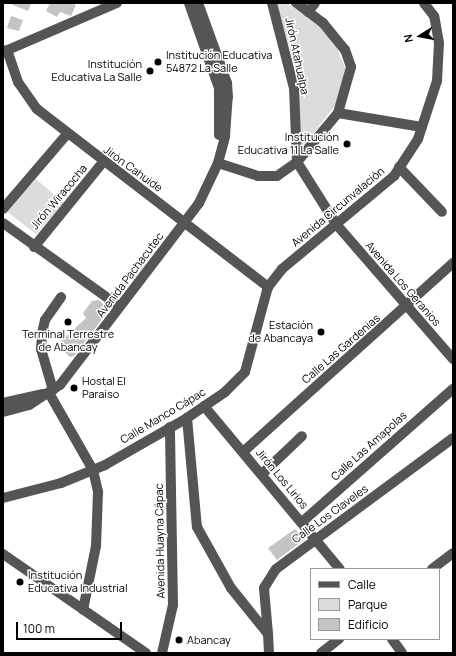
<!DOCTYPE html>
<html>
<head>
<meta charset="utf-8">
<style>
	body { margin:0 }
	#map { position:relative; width:456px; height:656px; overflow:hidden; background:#fff; font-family:Manrope,sans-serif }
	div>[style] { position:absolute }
	.green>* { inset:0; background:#dcdcdc }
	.building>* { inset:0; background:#c4c4c4 }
	.minor>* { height:10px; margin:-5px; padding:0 5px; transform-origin:5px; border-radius:5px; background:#555 }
	.dots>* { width:11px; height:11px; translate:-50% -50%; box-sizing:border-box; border:2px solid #fff; border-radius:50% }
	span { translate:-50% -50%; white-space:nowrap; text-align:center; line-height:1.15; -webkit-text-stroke:3px #fff; paint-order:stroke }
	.poi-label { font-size:11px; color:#000 }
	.left { translate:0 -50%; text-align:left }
	.right { translate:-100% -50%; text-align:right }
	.street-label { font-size:11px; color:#000 }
	.frame { position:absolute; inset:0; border:4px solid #000; pointer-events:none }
	.legend { position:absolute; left:310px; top:568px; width:130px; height:72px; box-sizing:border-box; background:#fff; border:1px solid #999; margin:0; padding:5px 7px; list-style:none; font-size:12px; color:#000 }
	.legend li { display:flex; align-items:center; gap:8px; height:20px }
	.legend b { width:20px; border:1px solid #999 }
	.north { position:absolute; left:400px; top:16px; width:40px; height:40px; -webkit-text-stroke:3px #fff; paint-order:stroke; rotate:259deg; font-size:11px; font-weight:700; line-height:16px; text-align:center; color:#000 }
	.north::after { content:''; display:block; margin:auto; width:14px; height:18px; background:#000; clip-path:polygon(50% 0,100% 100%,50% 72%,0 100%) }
	.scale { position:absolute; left:16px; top:622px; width:106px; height:18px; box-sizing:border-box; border:2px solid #000; border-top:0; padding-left:5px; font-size:12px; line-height:14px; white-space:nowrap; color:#000; -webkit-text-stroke:3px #fff; paint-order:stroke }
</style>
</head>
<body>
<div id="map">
	<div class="green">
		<div style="clip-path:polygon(277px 3px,287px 3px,321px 28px,334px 41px,345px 68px,340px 99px,301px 150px,298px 79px)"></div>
		<div style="clip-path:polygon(36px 179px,64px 203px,36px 234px,6px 211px)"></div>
	</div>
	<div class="building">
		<div style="clip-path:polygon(8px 3px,31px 3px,28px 11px)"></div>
		<div style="clip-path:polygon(50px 3px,71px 3px,76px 5px,71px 16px,60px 12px,57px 17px,46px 11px)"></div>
		<div style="clip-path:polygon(11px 16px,23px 20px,19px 31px,7px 28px)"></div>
		<div style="clip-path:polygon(99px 300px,109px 310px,74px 356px,70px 357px,63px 350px,61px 341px,86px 318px,83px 313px,92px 301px)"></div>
		<div style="clip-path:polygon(295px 529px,305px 539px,277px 560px,268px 548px)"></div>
	</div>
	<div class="minor">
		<div style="left:189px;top:3px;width:90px;rotate:70.6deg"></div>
		<div style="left:219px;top:88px;width:47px;rotate:90deg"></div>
		<div style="left:272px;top:3px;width:88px;rotate:75.5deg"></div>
		<div style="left:294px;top:88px;width:74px;rotate:87.7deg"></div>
		<div style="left:297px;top:162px;width:73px;rotate:57.8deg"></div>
		<div style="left:336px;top:224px;width:179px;rotate:49.1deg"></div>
		<div style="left:308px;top:12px;width:11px;rotate:-52deg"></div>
		<div style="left:7px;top:50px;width:34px;rotate:71deg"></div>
		<div style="left:18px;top:82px;width:33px;rotate:55deg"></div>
		<div style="left:37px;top:109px;width:292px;rotate:37.6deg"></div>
		<div style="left:3px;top:52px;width:124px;rotate:-23.3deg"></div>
		<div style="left:338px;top:113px;width:85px;rotate:9.5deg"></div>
		<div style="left:218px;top:163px;width:42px;rotate:18deg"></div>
		<div style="left:258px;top:176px;width:19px"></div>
		<div style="left:277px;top:176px;width:24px;rotate:-35deg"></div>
		<div style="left:297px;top:162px;width:64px;rotate:-50.1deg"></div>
		<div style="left:338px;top:113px;width:48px;rotate:-74.2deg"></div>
		<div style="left:351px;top:67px;width:18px;rotate:-109deg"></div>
		<div style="left:345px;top:50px;width:35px;rotate:-129deg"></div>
		<div style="left:323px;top:23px;width:34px;rotate:-143deg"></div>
		<div style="left:399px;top:167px;width:62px;rotate:46.3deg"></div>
		<div style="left:3px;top:209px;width:99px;rotate:-49.5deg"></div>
		<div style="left:3px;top:223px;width:143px;rotate:35.6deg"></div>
		<div style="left:34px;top:247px;width:109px;rotate:-50.9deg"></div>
		<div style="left:53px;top:390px;width:43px;rotate:-106.3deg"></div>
		<div style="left:41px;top:349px;width:16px;rotate:-86deg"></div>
		<div style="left:42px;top:333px;width:13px;rotate:-77deg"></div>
		<div style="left:45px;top:320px;width:28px;rotate:-55deg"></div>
		<div style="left:49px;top:393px;width:89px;rotate:60.3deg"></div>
		<div style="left:93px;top:470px;width:23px;rotate:77deg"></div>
		<div style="left:98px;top:492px;width:54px;rotate:92.1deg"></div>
		<div style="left:96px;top:546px;width:65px;rotate:101.5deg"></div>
		<div style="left:3px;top:403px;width:41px;rotate:-12.7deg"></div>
		<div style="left:204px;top:406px;width:212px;rotate:50.2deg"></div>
		<div style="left:3px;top:412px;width:27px;rotate:-15deg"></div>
		<div style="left:29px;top:405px;width:37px;rotate:-33deg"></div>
		<div style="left:60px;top:385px;width:229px;rotate:-52.6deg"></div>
		<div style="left:199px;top:203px;width:44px;rotate:-64.6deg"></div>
		<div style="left:218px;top:163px;width:28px;rotate:-75deg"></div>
		<div style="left:225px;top:136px;width:39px;rotate:-86deg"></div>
		<div style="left:228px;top:97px;width:14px;rotate:-94deg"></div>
		<div style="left:227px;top:83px;width:85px;rotate:-109.9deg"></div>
		<div style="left:187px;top:418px;width:109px;rotate:84.8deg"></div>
		<div style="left:197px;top:527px;width:70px;rotate:60.9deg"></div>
		<div style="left:231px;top:588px;width:59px;rotate:51.2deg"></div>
		<div style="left:268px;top:634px;width:19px;rotate:87deg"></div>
		<div style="left:243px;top:452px;width:283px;rotate:-42deg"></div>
		<div style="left:262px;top:474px;width:55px;rotate:-43.5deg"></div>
		<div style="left:3px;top:498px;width:60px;rotate:-14.5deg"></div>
		<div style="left:61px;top:483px;width:48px;rotate:-22.2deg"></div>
		<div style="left:105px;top:465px;width:95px;rotate:-29.8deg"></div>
		<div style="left:187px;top:418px;width:46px;rotate:-34.4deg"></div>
		<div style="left:225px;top:392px;width:28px;rotate:-45deg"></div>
		<div style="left:245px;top:372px;width:88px;rotate:-74.9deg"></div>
		<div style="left:268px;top:287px;width:23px;rotate:-52deg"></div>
		<div style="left:282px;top:269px;width:146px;rotate:-39.7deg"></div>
		<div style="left:394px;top:176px;width:44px;rotate:-57deg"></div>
		<div style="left:418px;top:139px;width:61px;rotate:-71.9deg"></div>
		<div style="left:437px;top:81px;width:38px;rotate:-87deg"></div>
		<div style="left:439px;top:43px;width:27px;rotate:-100deg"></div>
		<div style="left:434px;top:16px;width:16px;rotate:-128deg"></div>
		<div style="left:302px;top:522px;width:201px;rotate:-41.4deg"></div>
		<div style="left:3px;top:554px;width:174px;rotate:34.7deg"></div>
		<div style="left:432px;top:569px;width:26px;rotate:-37deg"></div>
		<div style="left:268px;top:634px;width:46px;rotate:-95deg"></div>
		<div style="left:264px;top:588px;width:22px;rotate:-58deg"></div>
		<div style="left:276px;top:569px;width:220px;rotate:-36.5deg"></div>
		<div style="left:392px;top:639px;width:17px;rotate:54deg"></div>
		<div style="left:162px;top:653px;width:49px;rotate:-77.1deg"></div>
		<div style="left:173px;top:605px;width:178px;rotate:-91deg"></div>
		<div style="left:321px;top:653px;width:23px;rotate:-38deg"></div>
	</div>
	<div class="dots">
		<div style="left:158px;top:62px;background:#000"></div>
		<div style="left:150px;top:71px;background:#000"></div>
		<div style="left:347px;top:144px;background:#000"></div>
		<div style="left:68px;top:322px;background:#000"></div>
		<div style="left:321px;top:332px;background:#000"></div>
		<div style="left:74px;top:388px;background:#000"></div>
		<div style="left:20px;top:582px;background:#000"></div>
		<div style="left:179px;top:640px;background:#000"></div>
	</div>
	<div class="poi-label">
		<span class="left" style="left:166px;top:62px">Institución Educativa<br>54872 La Salle</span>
		<span class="right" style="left:142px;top:71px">Institución<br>Educativa La Salle</span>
		<span class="right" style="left:339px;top:144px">Institución<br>Educativa 11 La Salle</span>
		<span class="right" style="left:313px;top:332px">Estación<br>de Abancaya</span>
		<span style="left:68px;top:341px">Terminal Terrestre<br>de Abancay</span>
		<span class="left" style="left:82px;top:388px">Hostal El<br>Paraiso</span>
		<span class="left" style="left:28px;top:582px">Institución<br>Educativa Industrial</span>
		<span class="left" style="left:187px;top:640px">Abancay</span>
	</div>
	<div class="street-label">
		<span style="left:297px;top:56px;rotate:78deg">Jirón Atahualpa</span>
		<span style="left:133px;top:169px;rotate:36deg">Jirón Cahuide</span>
		<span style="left:59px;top:197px;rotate:-50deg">Jirón Wiracocha</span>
		<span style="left:338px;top:207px;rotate:-40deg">Avenida Circunvalación</span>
		<span style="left:130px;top:275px;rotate:-53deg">Avenida Pachacutec</span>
		<span style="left:403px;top:284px;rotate:49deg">Avenida Los Geranios</span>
		<span style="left:341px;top:349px;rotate:-41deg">Calle Las Gardenias</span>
		<span style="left:163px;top:416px;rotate:-31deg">Calle Manco Cápac</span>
		<span style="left:369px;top:446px;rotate:-42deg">Calle Las Amapolas</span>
		<span style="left:282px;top:479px;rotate:50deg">Jirón Los Lirios</span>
		<span style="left:330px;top:514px;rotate:-36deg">Calle Los Claveles</span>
		<span style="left:160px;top:541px;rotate:-91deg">Avenida Huayna Cápac</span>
	</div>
	<div class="frame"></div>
	<ul class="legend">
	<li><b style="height:5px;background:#555"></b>Calle</li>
	<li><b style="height:11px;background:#dcdcdc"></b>Parque</li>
	<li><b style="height:11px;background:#c4c4c4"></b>Edificio</li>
	</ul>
	<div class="north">N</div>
	<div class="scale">100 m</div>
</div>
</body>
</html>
